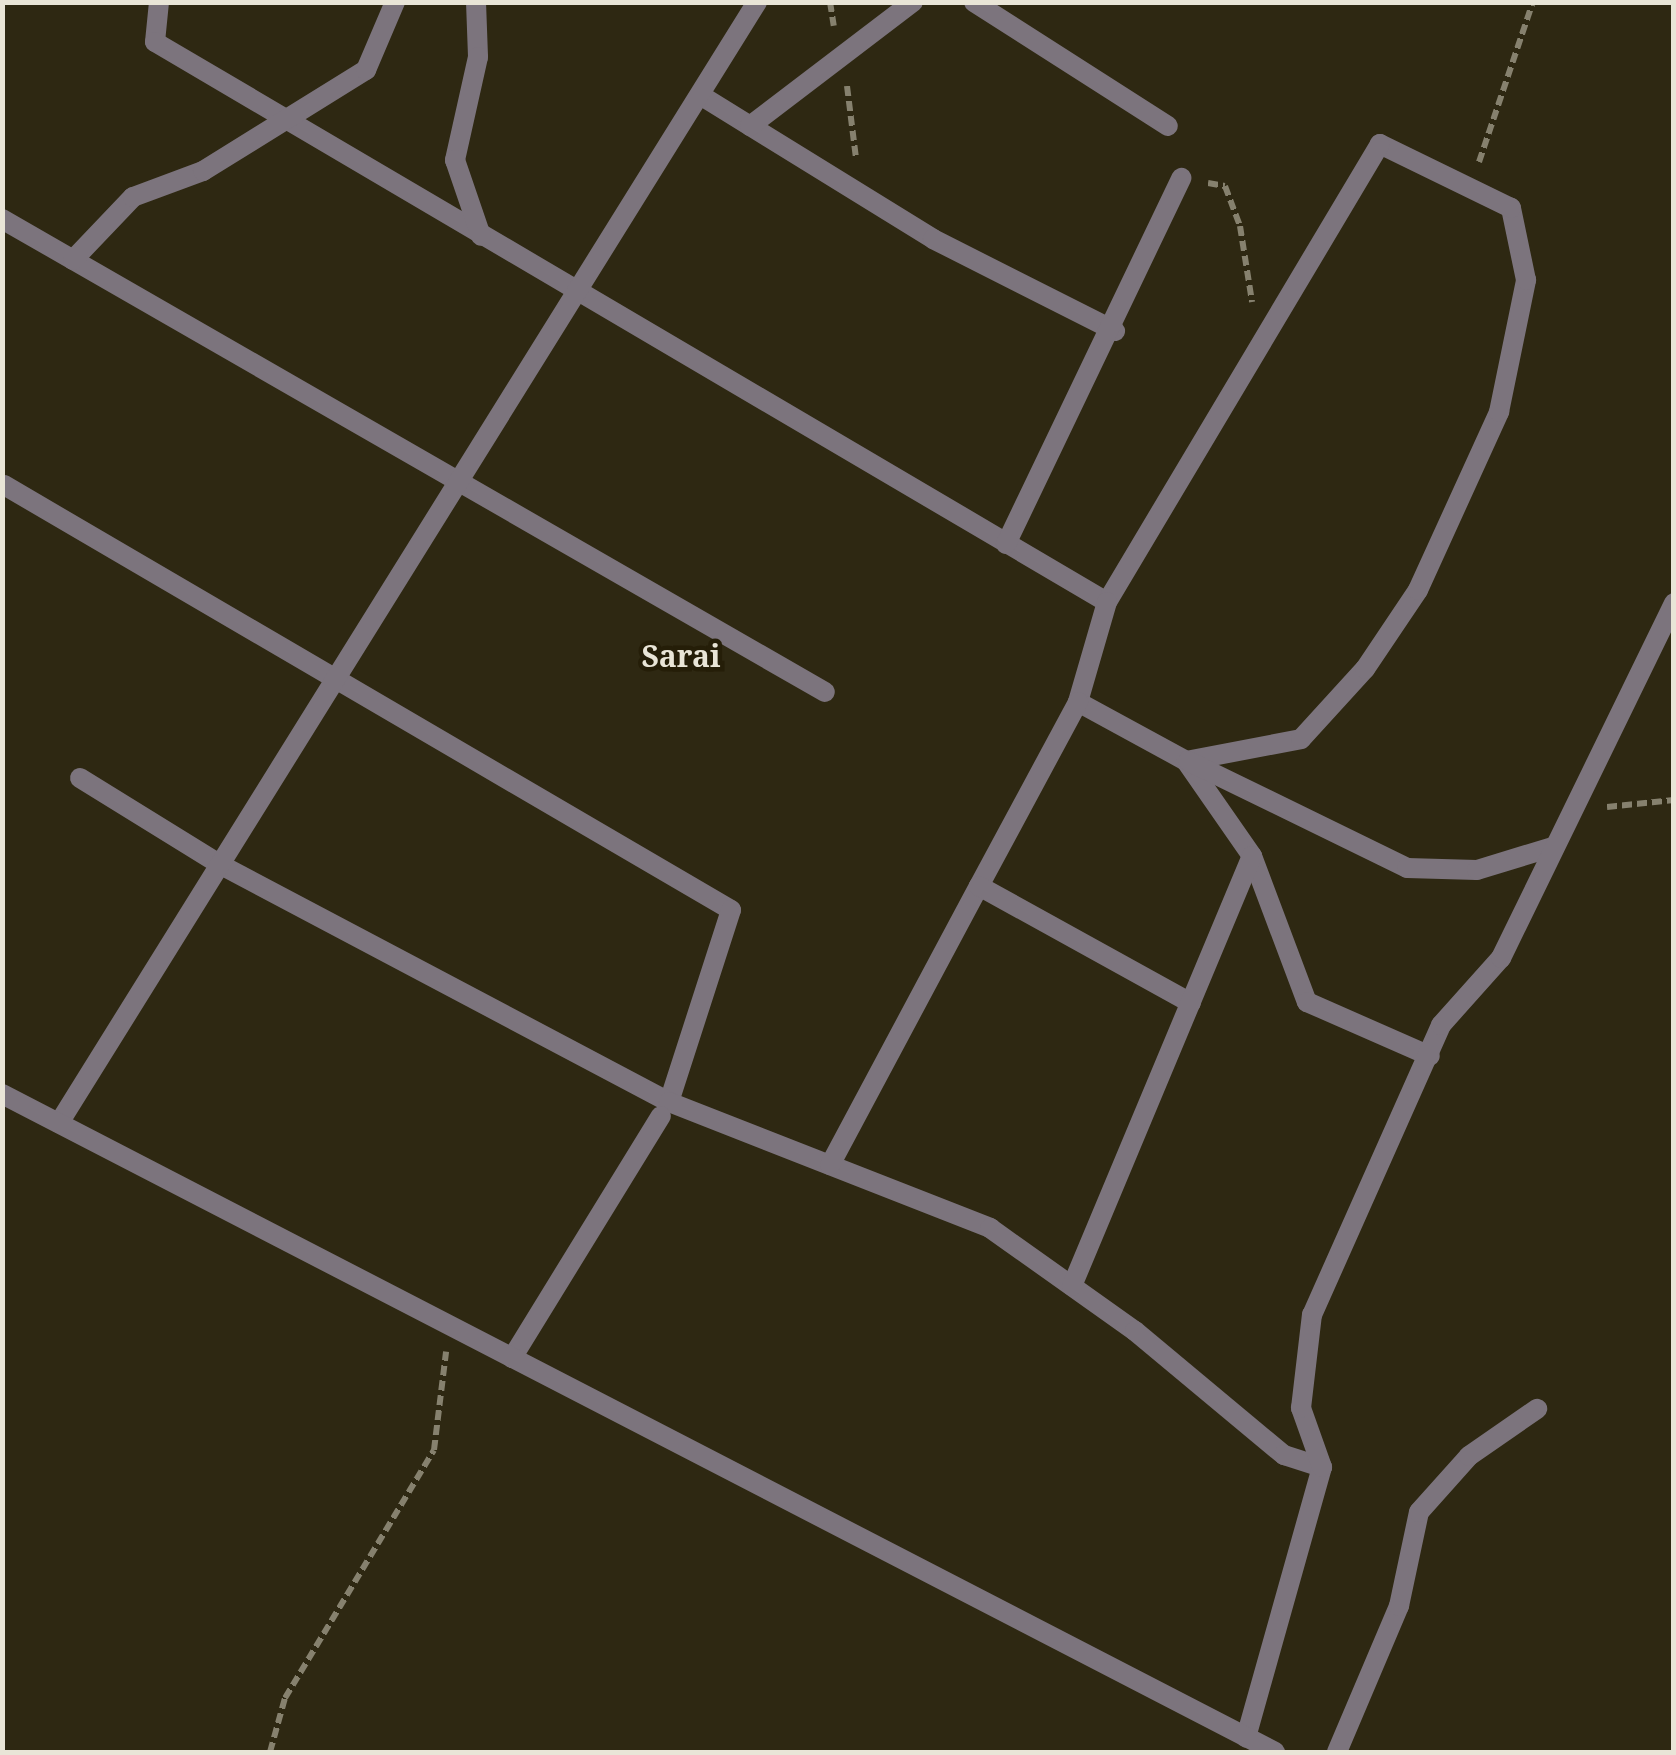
<!DOCTYPE html>
<html>
<head>
<meta charset="utf-8">
<style>
	body { margin:0 }
	#map { position:relative; width:1676px; height:1755px; overflow:hidden; background:#2e2812; font-family:"Noto Serif",serif }
	div>[style] { position:absolute }
	.path>* { height:6px; margin-top:-3px; transform-origin:0; background:repeating-linear-gradient(90deg,#86816e 0 10px,transparent 0 15px) }
	.minor>* { height:20px; margin:-10px; padding:0 10px; transform-origin:10px; border-radius:10px; background:#7c747d }
	.tertiary>* { height:20px; margin:-10px; padding:0 10px; transform-origin:10px; border-radius:10px; background:#7c747d }
	span { translate:-50% -50%; white-space:nowrap; text-align:center; line-height:1.15; -webkit-text-stroke:9px #251e08; paint-order:stroke }
	.quarter-label { font-size:30px; color:#e9e5d7; font-weight:700 }
	.frame { position:absolute; inset:0; border:5px solid #e9e5d7; pointer-events:none }
</style>
</head>
<body>
<div id="map">
	<div class="path">
		<div style="left:830px;top:2px;width:24px;rotate:81deg"></div>
		<div style="left:847px;top:86px;width:73px;rotate:82.9deg"></div>
		<div style="left:1479px;top:162px;width:169px;rotate:-71.4deg"></div>
		<div style="left:1208px;top:183px;width:17px;rotate:10deg"></div>
		<div style="left:1225px;top:186px;width:43px;rotate:69.4deg"></div>
		<div style="left:1240px;top:226px;width:77px;rotate:81deg"></div>
		<div style="left:1607px;top:807px;width:67px;rotate:-6deg"></div>
		<div style="left:270px;top:1752px;width:56px;rotate:-74.5deg"></div>
		<div style="left:285px;top:1698px;width:289px;rotate:-59deg"></div>
		<div style="left:434px;top:1450px;width:99px;rotate:-83deg"></div>
	</div>
	<div class="minor">
		<div style="left:159px;top:2px;width:40px;rotate:95.7deg"></div>
		<div style="left:155px;top:42px;width:1104px;rotate:30.47deg"></div>
		<div style="left:476px;top:2px;width:55px;rotate:87.9deg"></div>
		<div style="left:478px;top:57px;width:106px;rotate:102.6deg"></div>
		<div style="left:455px;top:160px;width:80px;rotate:71.1deg"></div>
		<div style="left:974px;top:2px;width:230px;rotate:32.6deg"></div>
		<div style="left:705px;top:98px;width:268px;rotate:31.7deg"></div>
		<div style="left:933px;top:239px;width:204px;rotate:26.8deg"></div>
		<div style="left:750px;top:126px;width:205px;rotate:-37.3deg"></div>
		<div style="left:2px;top:219px;width:949px;rotate:29.89deg"></div>
		<div style="left:73px;top:260px;width:87px;rotate:-46.4deg"></div>
		<div style="left:133px;top:197px;width:75px;rotate:-20.4deg"></div>
		<div style="left:203px;top:171px;width:192px;rotate:-31.8deg"></div>
		<div style="left:366px;top:70px;width:74px;rotate:-66.9deg"></div>
		<div style="left:4px;top:485px;width:842px;rotate:30.31deg"></div>
		<div style="left:731px;top:910px;width:202px;rotate:107.9deg"></div>
		<div style="left:1006px;top:544px;width:406px;rotate:-64.4deg"></div>
		<div style="left:1186px;top:761px;width:117px;rotate:-10.8deg"></div>
		<div style="left:1301px;top:739px;width:95px;rotate:-47.6deg"></div>
		<div style="left:1365px;top:669px;width:95px;rotate:-56.1deg"></div>
		<div style="left:1418px;top:590px;width:196px;rotate:-65.5deg"></div>
		<div style="left:1499px;top:412px;width:135px;rotate:-78.4deg"></div>
		<div style="left:1526px;top:280px;width:74px;rotate:-101.8deg"></div>
		<div style="left:1511px;top:208px;width:146px;rotate:-154deg"></div>
		<div style="left:1380px;top:144px;width:533px;rotate:120.8deg"></div>
		<div style="left:1107px;top:602px;width:104px;rotate:106.2deg"></div>
		<div style="left:1078px;top:702px;width:123px;rotate:28.6deg"></div>
		<div style="left:1186px;top:761px;width:116px;rotate:55.2deg"></div>
		<div style="left:1252px;top:856px;width:156px;rotate:69.4deg"></div>
		<div style="left:1307px;top:1002px;width:134px;rotate:23.7deg"></div>
		<div style="left:1188px;top:761px;width:244px;rotate:26deg"></div>
		<div style="left:1407px;top:868px;width:70px;rotate:1.6deg"></div>
		<div style="left:1477px;top:870px;width:78px;rotate:-17deg"></div>
		<div style="left:80px;top:778px;width:166px;rotate:31.7deg"></div>
		<div style="left:221px;top:865px;width:507px;rotate:27.88deg"></div>
		<div style="left:669px;top:1102px;width:345px;rotate:21.4deg"></div>
		<div style="left:990px;top:1228px;width:178px;rotate:35.4deg"></div>
		<div style="left:1135px;top:1331px;width:194px;rotate:39.8deg"></div>
		<div style="left:1284px;top:1455px;width:40px;rotate:18deg"></div>
		<div style="left:1322px;top:1467px;width:281px;rotate:105.7deg"></div>
		<div style="left:979px;top:886px;width:209px;rotate:-61.7deg"></div>
		<div style="left:59px;top:1123px;width:1321px;rotate:-58.09deg"></div>
		<div style="left:830px;top:1165px;width:316px;rotate:-61.9deg"></div>
		<div style="left:979px;top:886px;width:242px;rotate:28.9deg"></div>
		<div style="left:1072px;top:1286px;width:466px;rotate:-67.3deg"></div>
		<div style="left:512px;top:1358px;width:284px;rotate:-58.4deg"></div>
		<div style="left:1322px;top:1467px;width:63px;rotate:-109.6deg"></div>
		<div style="left:1301px;top:1408px;width:94px;rotate:-83.3deg"></div>
		<div style="left:1312px;top:1315px;width:317px;rotate:-66deg"></div>
		<div style="left:1441px;top:1025px;width:90px;rotate:-48.2deg"></div>
		<div style="left:1501px;top:958px;width:395px;rotate:-64deg"></div>
		<div style="left:1337px;top:1752px;width:159px;rotate:-67deg"></div>
		<div style="left:1399px;top:1606px;width:96px;rotate:-78deg"></div>
		<div style="left:1419px;top:1512px;width:75px;rotate:-48.2deg"></div>
		<div style="left:1469px;top:1456px;width:83px;rotate:-34.7deg"></div>
	</div>
	<div class="tertiary">
		<div style="left:2px;top:1094px;width:1433px;rotate:27.33deg"></div>
	</div>
	<div class="quarter-label">
		<span style="left:681px;top:656px">Sarai</span>
	</div>
	<div class="frame"></div>
</div>
</body>
</html>
